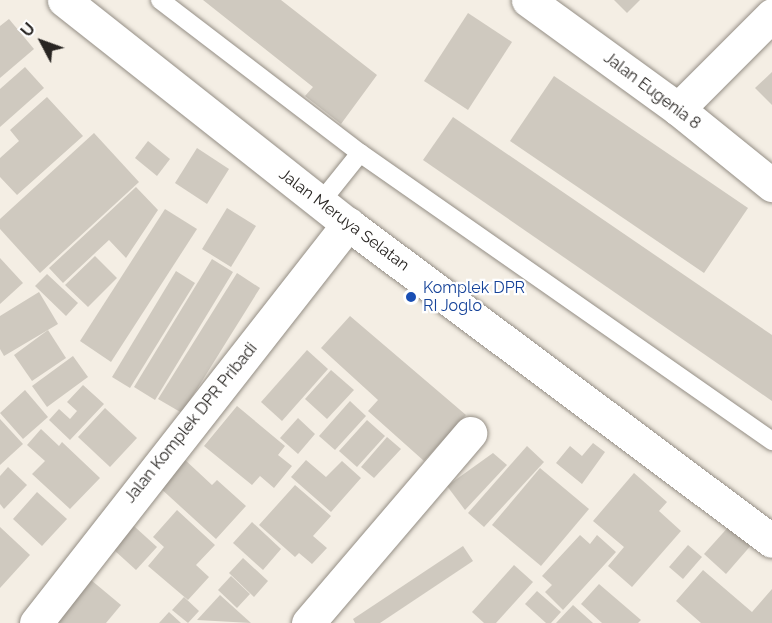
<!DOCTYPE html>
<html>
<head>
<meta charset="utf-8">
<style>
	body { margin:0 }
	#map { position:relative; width:772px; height:623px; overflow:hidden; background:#f4eee4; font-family:Raleway,sans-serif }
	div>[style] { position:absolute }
	.building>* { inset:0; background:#cfc9bf }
	.roads { filter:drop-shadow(0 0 2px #948e85) drop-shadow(0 0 2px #948e85) }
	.service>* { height:18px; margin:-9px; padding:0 9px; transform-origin:9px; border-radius:9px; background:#fff }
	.minor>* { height:33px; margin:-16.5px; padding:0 16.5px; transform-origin:16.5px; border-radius:16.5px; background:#fff }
	.secondary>* { height:33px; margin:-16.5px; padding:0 16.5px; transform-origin:16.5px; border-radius:16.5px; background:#fff }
	.dots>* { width:16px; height:16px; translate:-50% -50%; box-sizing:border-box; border:3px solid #fff; border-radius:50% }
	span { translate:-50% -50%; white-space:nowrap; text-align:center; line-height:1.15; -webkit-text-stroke:4.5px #fff; paint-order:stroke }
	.street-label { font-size:16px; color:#282522 }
	.transit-label { font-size:16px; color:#164399 }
	.left { translate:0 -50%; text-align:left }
	.north { position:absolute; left:12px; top:12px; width:60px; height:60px; -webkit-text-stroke:4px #fff; paint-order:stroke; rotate:311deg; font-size:16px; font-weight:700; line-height:24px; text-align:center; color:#282522 }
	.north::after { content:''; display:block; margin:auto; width:21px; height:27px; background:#282522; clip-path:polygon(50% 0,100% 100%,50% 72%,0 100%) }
</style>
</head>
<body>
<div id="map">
	<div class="building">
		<div style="clip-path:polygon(203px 0,281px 0,377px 75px,341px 124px,305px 96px,313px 87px)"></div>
		<div style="clip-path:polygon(614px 0,640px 0,627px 13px)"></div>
		<div style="clip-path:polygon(468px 13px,512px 42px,468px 110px,424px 81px)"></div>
		<div style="clip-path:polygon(9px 19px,34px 49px,0 78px,0 26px)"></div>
		<div style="clip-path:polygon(25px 67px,44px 88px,0 127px,0 89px)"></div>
		<div style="clip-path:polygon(772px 72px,772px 105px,755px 88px)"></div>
		<div style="clip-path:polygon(554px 76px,748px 208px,704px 273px,510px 141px)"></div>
		<div style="clip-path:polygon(47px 97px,83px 136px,17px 195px,0 177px,0 158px,19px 141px,10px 130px)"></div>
		<div style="clip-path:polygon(453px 117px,772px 335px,772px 401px,423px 160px)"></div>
		<div style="clip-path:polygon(94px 133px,139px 182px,40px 273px,0 229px,0 219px)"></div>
		<div style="clip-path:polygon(148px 141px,170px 159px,157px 176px,135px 158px)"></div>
		<div style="clip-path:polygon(197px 148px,229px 169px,207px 204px,175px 183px)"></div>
		<div style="clip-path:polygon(136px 187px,158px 210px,126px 258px,109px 240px,63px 283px,49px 268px)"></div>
		<div style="clip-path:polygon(227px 208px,256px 226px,231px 267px,202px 249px)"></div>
		<div style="clip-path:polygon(165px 209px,197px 229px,111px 362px,80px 341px)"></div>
		<div style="clip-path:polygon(95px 256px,117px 278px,88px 307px,65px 285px)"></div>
		<div style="clip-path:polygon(0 258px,23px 283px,0 304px)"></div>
		<div style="clip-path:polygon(212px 259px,233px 272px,155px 400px,134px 387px)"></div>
		<div style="clip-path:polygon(176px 271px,195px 283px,130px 388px,112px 377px)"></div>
		<div style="clip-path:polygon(237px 273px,260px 288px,182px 413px,158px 399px)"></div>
		<div style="clip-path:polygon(47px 274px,78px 303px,66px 316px,35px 286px)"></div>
		<div style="clip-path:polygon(39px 292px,58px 324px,4px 356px,0 349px,0 316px)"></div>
		<div style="clip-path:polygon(350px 316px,466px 415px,424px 461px,368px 411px,378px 400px,321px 348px)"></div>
		<div style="clip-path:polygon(48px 330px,66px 358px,32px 381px,14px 355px)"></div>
		<div style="clip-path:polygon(307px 350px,328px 369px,282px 421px,261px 402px)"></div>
		<div style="clip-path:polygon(73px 356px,88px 377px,47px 407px,32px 386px)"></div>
		<div style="clip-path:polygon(331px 370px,354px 390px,327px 419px,305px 399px)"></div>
		<div style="clip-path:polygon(83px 385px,104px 404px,70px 440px,49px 420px,59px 409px,70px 419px,77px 411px,67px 402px)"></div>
		<div style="clip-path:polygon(25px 390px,48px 417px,23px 439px,0 413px)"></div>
		<div style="clip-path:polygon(350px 401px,366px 416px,335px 450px,319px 436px)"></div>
		<div style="clip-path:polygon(237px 406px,285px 446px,278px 455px,292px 466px,274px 488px,260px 476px,252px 485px,204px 446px)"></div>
		<div style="clip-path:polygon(105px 408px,137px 438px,110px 467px,78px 437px)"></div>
		<div style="clip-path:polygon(298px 418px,315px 434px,298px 454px,280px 438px)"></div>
		<div style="clip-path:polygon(0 419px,23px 444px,0 465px)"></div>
		<div style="clip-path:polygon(367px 420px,385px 436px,357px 467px,339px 451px)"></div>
		<div style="clip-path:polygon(41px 429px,59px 446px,62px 442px,100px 478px,70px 509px,32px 474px,45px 461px,27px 445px)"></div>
		<div style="clip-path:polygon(387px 437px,401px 449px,374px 478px,361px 467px)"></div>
		<div style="clip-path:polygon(593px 443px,605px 452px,582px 484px,556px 463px,570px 446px,582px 456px)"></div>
		<div style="clip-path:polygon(527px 446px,544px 462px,484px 527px,468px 513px)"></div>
		<div style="clip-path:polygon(493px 453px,507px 465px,465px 510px,447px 486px)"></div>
		<div style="clip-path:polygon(183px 458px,212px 485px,217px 480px,246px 506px,216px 539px,158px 486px)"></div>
		<div style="clip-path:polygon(306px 460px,326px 477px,342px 461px,361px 478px,331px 512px,291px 477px)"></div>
		<div style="clip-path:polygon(8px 467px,27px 485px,4px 509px,0 504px,0 476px)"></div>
		<div style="clip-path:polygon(540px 468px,589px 509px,541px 566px,492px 525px)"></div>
		<div style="clip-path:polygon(634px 473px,667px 502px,659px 511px,681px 531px,632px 587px,608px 566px,624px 547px,593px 521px)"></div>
		<div style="clip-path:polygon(295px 485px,331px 516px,313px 536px,327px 548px,312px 564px,299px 553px,295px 557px,259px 525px)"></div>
		<div style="clip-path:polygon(37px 492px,67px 519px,42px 546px,13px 519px)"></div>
		<div style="clip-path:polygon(177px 510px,215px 545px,196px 565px,209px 577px,188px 600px,148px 566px,164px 547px,153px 537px)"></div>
		<div style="clip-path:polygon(124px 517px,157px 547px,136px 570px,103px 540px)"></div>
		<div style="clip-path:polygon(252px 522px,281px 549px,263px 570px,233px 543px)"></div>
		<div style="clip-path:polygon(731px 524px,753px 543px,726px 574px,704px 554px)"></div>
		<div style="clip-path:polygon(0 527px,30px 555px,0 588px)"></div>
		<div style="clip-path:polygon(580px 535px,590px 544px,597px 535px,616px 552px,563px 610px,545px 592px,552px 585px,542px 576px)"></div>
		<div style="clip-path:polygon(688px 545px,702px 557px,683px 579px,669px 567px)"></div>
		<div style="clip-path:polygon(463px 546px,473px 561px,380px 623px,355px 623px,353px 619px)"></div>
		<div style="clip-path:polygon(243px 558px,268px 581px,254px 597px,229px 573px)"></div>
		<div style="clip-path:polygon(514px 565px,533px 582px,496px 623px,484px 623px,472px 612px)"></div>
		<div style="clip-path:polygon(703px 570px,752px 612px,772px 589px,772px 623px,701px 623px,676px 601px)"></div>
		<div style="clip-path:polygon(231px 576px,250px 594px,237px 608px,218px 590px)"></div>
		<div style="clip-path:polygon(91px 580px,121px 605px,106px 623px,56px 623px)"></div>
		<div style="clip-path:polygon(599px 584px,641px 620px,638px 623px,602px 623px,581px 604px)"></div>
		<div style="clip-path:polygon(537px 591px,561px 612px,551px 623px,546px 623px,525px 604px)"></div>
		<div style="clip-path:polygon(220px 595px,251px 623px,197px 620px)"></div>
		<div style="clip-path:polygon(184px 597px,199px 611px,188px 623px,172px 610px)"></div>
		<div style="clip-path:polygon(573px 605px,593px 623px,556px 623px)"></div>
		<div style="clip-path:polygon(169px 612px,181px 623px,159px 623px)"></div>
	</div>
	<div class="roads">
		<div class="service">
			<div style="left:160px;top:0;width:252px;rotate:37.4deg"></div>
			<div style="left:360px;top:153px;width:503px;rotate:34.95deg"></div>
			<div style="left:320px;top:203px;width:64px;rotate:-51.3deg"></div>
		</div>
		<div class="minor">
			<div style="left:528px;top:0;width:185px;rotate:36deg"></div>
			<div style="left:678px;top:109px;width:121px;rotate:39deg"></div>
			<div style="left:678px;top:109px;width:133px;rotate:-45deg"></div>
			<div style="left:36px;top:623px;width:507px;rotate:-51.98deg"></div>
			<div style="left:308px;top:623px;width:250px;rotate:-49.5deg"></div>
		</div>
		<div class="secondary">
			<div style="left:64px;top:0;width:362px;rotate:38.3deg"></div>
			<div style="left:348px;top:224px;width:529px;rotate:36.78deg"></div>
		</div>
	</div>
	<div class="dots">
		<div style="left:411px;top:297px;background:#1a4fb4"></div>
	</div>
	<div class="street-label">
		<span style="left:652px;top:91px;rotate:37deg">Jalan Eugenia 8</span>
		<span style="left:344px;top:220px;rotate:37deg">Jalan Meruya Selatan</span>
		<span style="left:191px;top:423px;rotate:-51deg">Jalan Komplek DPR Pribadi</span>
	</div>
	<div class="transit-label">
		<span class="left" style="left:423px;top:297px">Komplek DPR<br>RI Joglo</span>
	</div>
	<div class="north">U</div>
</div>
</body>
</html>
